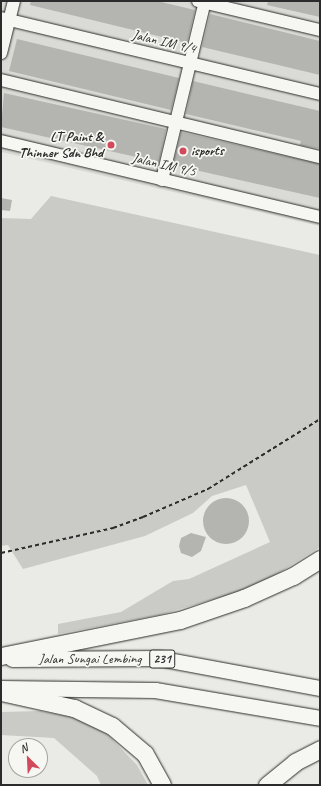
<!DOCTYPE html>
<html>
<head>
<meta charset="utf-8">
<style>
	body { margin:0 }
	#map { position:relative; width:321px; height:786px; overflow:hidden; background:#eaeae6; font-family:Caveat,sans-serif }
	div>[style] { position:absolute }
	.built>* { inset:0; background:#dadad6 }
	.green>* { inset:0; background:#cacac7 }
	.building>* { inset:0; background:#b4b4b1 }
	.round { border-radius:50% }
	.path>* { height:2px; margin-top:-1px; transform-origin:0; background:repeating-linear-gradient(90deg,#2b2b2b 0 4px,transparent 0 7px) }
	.roads { filter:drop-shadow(0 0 1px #2b2b2b) drop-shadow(0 0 1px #2b2b2b) }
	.minor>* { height:12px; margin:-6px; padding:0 6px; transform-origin:6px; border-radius:6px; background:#f6f6f2 }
	.major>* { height:15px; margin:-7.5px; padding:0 7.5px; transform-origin:7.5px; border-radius:7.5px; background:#f6f6f2 }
	.highway>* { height:17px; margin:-8.5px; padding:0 8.5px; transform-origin:8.5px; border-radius:8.5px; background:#f6f6f2 }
	.dots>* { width:11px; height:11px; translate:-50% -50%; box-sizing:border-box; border:2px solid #f6f6f2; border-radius:50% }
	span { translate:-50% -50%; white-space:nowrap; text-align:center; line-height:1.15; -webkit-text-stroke:3.5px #f6f6f2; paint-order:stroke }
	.shield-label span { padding:1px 3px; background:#f6f6f2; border:1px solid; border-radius:3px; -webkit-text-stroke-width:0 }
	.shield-label { font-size:13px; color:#2b2b2b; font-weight:700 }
	.street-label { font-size:14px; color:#2b2b2b }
	.poi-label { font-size:14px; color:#2b2b2b; font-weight:700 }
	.right { translate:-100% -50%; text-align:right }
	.left { translate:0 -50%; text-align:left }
	.frame { position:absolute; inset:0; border:2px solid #2b2b2b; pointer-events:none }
	.north { position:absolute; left:8px; top:738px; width:40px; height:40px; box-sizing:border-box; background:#f6f6f2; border:1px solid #a5a5a2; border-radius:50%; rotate:336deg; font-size:11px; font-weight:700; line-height:16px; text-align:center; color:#2b2b2b }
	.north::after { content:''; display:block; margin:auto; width:14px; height:18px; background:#d1495b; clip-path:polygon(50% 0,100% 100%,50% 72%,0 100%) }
</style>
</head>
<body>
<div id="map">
	<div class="built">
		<div style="clip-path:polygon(1px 1px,320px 1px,320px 226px,1px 152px)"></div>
	</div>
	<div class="green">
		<div style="clip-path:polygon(51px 196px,320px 255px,320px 547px,269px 579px,242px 591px,159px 615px,58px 634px,58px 624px,121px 612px,173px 581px,189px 579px,270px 542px,246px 485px,212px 496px,193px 513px,145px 536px,23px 569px,8px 545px,1px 546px,1px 218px,31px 219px)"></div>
		<div style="clip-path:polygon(40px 711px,76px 718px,107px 734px,137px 765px,148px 785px,101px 785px,97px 776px,54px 738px,1px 735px,1px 712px)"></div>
	</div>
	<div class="building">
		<div style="clip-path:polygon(31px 1px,157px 1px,195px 10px,187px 43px,30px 5px)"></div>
		<div style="clip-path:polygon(268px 1px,320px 1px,320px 17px,267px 5px)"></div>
		<div style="clip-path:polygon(210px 14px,320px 41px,320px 75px,202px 47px)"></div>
		<div style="clip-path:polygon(17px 39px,179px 78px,171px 110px,9px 71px)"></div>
		<div style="clip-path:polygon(193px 81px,320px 111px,320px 149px,300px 145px,301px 141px,186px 114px)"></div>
		<div style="clip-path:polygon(4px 93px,166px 129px,159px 162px,1px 127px)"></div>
		<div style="clip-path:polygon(181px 132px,320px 164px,320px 198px,173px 165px)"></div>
		<div style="clip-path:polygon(1px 198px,12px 200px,10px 211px,1px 210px)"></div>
		<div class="round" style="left:203px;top:498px;width:46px;height:46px"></div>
		<div style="clip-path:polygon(191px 533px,206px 537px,201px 551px,192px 557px,181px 553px,179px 546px,181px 538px)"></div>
	</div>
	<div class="path">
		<div style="left:1px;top:553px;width:115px;rotate:-12.6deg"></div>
		<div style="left:113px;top:528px;width:32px;rotate:-20deg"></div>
		<div style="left:143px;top:517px;width:71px;rotate:-23.3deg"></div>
		<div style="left:208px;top:489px;width:132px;rotate:-32deg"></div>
	</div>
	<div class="roads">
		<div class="minor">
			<div style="left:198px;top:1px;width:125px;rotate:13.4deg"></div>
			<div style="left:1px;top:18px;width:328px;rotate:13.4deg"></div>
			<div style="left:1px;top:53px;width:54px;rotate:-76deg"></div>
			<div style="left:1px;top:80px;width:328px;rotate:13.6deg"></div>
			<div style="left:1px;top:141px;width:328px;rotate:13.4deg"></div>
			<div style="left:162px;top:180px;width:184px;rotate:-76.5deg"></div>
		</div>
		<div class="major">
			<div style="left:12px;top:659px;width:146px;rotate:-0.4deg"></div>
			<div style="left:158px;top:658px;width:165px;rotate:10.5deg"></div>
			<div style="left:1px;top:688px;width:154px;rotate:0.7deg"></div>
			<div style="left:155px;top:690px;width:167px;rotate:9.6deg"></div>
		</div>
		<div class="highway">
			<div style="left:1px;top:656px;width:183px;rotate:-11.4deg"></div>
			<div style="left:180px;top:620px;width:68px;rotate:-19deg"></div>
			<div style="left:244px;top:598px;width:54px;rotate:-24.2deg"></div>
			<div style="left:293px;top:576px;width:32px;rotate:-32deg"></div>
			<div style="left:1px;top:692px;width:75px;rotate:12.4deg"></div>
			<div style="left:74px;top:708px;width:42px;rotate:25.3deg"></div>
			<div style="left:112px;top:726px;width:43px;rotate:40.3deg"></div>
			<div style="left:145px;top:754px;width:35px;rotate:61deg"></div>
			<div style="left:267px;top:785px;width:36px;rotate:-39deg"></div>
			<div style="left:295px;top:762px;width:28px;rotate:-27deg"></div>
		</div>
	</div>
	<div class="dots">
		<div style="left:111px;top:145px;background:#d1495b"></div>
		<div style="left:183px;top:151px;background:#d1495b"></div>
	</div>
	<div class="shield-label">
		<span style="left:162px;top:659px">231</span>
	</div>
	<div class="street-label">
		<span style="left:164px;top:42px;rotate:13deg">Jalan IM 9/4</span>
		<span style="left:164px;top:165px;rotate:13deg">Jalan IM 9/5</span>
		<span style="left:90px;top:659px">Jalan Sungai Lembing</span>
	</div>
	<div class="poi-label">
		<span class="right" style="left:103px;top:145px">LT Paint &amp;<br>Thinner Sdn Bhd</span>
		<span class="left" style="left:191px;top:151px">isports</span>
	</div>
	<div class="frame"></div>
	<div class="north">N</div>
</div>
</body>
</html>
